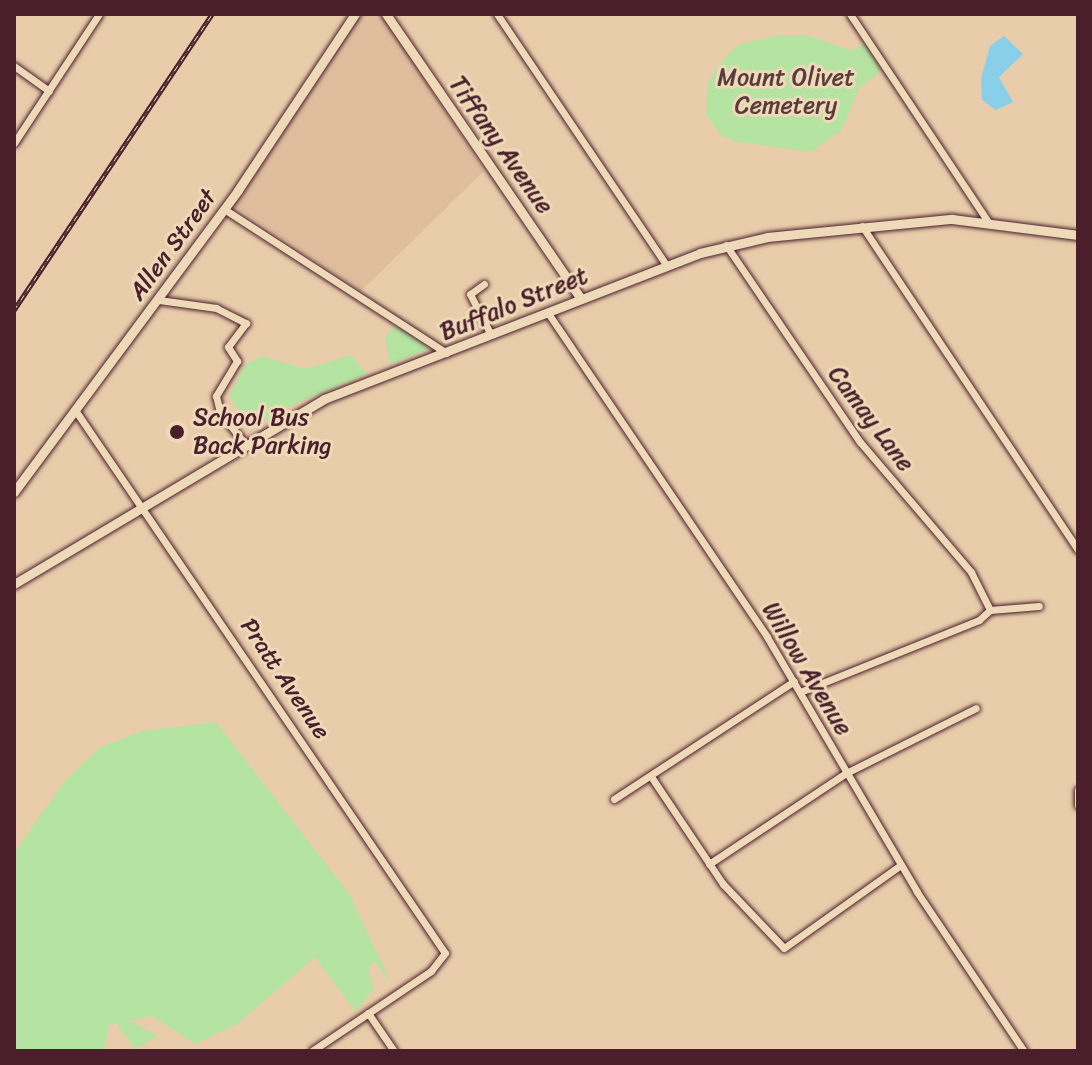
<!DOCTYPE html>
<html>
<head>
<meta charset="utf-8">
<style>
	body { margin:0 }
	#map { position:relative; width:1092px; height:1065px; overflow:hidden; background:#e9cdab; font-family:Sriracha,sans-serif }
	div>[style] { position:absolute }
	.built>* { inset:0; background:#dfbe9d }
	.green>* { inset:0; background:#b5e3a1 }
	.water>* { inset:0; background:#89cfea }
	.roads { filter:drop-shadow(0 0 2px #4a1f2b) drop-shadow(0 0 2px #4a1f2b) }
	.minor>* { height:7px; margin:-3.5px; padding:0 3.5px; transform-origin:3.5px; border-radius:3.5px; background:#eed9b8 }
	.tertiary>* { height:9px; margin:-4.5px; padding:0 4.5px; transform-origin:4.5px; border-radius:4.5px; background:#eed9b8 }
	.rail>* { height:5px; margin-top:-2.5px; transform-origin:0; background:repeating-linear-gradient(90deg,#eed9b8 0 6px,#4a1f2b 0 12px); box-sizing:border-box; border-block:2px solid #4a1f2b }
	.dots>* { width:22px; height:22px; translate:-50% -50%; box-sizing:border-box; border:4px solid #eed9b8; border-radius:50% }
	span { translate:-50% -50%; white-space:nowrap; text-align:center; line-height:1.15; -webkit-text-stroke:6px #eed9b8; paint-order:stroke }
	.park-label { font-size:24px; color:#5a3c3d }
	.street-label { font-size:24px; color:#4a1f2b }
	.poi-label { font-size:24px; color:#4a1f2b }
	.left { translate:0 -50%; text-align:left }
	.frame { position:absolute; inset:0; border:16px solid #4a1f2b; pointer-events:none }
</style>
</head>
<body>
<div id="map">
	<div class="built">
		<div style="clip-path:polygon(359px 14px,382px 14px,484px 171px,361px 291px,231px 204px)"></div>
	</div>
	<div class="green">
		<div style="clip-path:polygon(780px 35px,807px 35px,852px 51px,864px 43px,881px 71px,859px 88px,841px 131px,810px 152px,738px 142px,722px 136px,706px 115px,708px 82px,727px 55px,740px 44px)"></div>
		<div style="clip-path:polygon(394px 327px,405px 330px,429px 349px,390px 364px,385px 338px)"></div>
		<div style="clip-path:polygon(351px 355px,367px 374px,292px 405px,251px 430px,229px 395px,245px 365px,262px 356px,305px 369px)"></div>
		<div style="clip-path:polygon(216px 722px,350px 895px,391px 983px,374px 961px,368px 971px,374px 988px,356px 1012px,315px 957px,236px 1025px,195px 1044px,152px 1016px,129px 1021px,158px 1036px,135px 1049px,117px 1024px,109px 1025px,104px 1051px,14px 1051px,14px 853px,64px 782px,99px 748px,142px 731px)"></div>
	</div>
	<div class="water">
		<div style="clip-path:polygon(1004px 36px,1023px 54px,999px 77px,1013px 102px,996px 110px,982px 100px,981px 78px,990px 46px)"></div>
	</div>
	<div class="roads">
		<div class="minor">
			<div style="left:497px;top:14px;width:303px;rotate:56deg"></div>
			<div style="left:850px;top:14px;width:250px;rotate:56.4deg"></div>
			<div style="left:14px;top:66px;width:43px;rotate:35.5deg"></div>
			<div style="left:14px;top:143px;width:154px;rotate:-56.6deg"></div>
			<div style="left:224px;top:209px;width:265px;rotate:32.9deg"></div>
			<div style="left:862px;top:226px;width:389px;rotate:56.3deg"></div>
			<div style="left:726px;top:245px;width:238px;rotate:55.8deg"></div>
			<div style="left:860px;top:442px;width:171px;rotate:49.5deg"></div>
			<div style="left:971px;top:572px;width:42px;rotate:63.4deg"></div>
			<div style="left:484px;top:284px;width:17px;rotate:144deg"></div>
			<div style="left:470px;top:294px;width:46px;rotate:62.9deg"></div>
			<div style="left:159px;top:300px;width:58px;rotate:8deg"></div>
			<div style="left:216px;top:308px;width:34px;rotate:27deg"></div>
			<div style="left:246px;top:323px;width:30px;rotate:127deg"></div>
			<div style="left:228px;top:347px;width:17px;rotate:57deg"></div>
			<div style="left:237px;top:361px;width:41px;rotate:121deg"></div>
			<div style="left:216px;top:396px;width:16px;rotate:76deg"></div>
			<div style="left:220px;top:412px;width:41px;rotate:52deg"></div>
			<div style="left:548px;top:313px;width:391px;rotate:55.9deg"></div>
			<div style="left:767px;top:637px;width:296px;rotate:59.5deg"></div>
			<div style="left:917px;top:892px;width:192px;rotate:56.1deg"></div>
			<div style="left:75px;top:410px;width:657px;rotate:55.73deg"></div>
			<div style="left:445px;top:953px;width:23px;rotate:128deg"></div>
			<div style="left:431px;top:971px;width:143px;rotate:146.1deg"></div>
			<div style="left:990px;top:610px;width:49px;rotate:-4.7deg"></div>
			<div style="left:800px;top:692px;width:193px;rotate:-21.9deg"></div>
			<div style="left:979px;top:620px;width:15px;rotate:-42deg"></div>
			<div style="left:652px;top:778px;width:128px;rotate:56.2deg"></div>
			<div style="left:723px;top:884px;width:88px;rotate:46.4deg"></div>
			<div style="left:784px;top:948px;width:143px;rotate:-35.4deg"></div>
			<div style="left:1078px;top:790px;width:15px;rotate:90deg"></div>
			<div style="left:614px;top:799px;width:215px;rotate:-33.2deg"></div>
			<div style="left:709px;top:864px;width:164px;rotate:-33.6deg"></div>
			<div style="left:846px;top:773px;width:145px;rotate:-26.6deg"></div>
			<div style="left:368px;top:1013px;width:46px;rotate:55.6deg"></div>
		</div>
		<div class="tertiary">
			<div style="left:386px;top:14px;width:345px;rotate:55.6deg"></div>
			<div style="left:14px;top:492px;width:376px;rotate:-53.4deg"></div>
			<div style="left:238px;top:190px;width:211px;rotate:-56.4deg"></div>
			<div style="left:14px;top:584px;width:361px;rotate:-30.8deg"></div>
			<div style="left:324px;top:399px;width:403px;rotate:-21.2deg"></div>
			<div style="left:700px;top:253px;width:69px;rotate:-13.4deg"></div>
			<div style="left:767px;top:237px;width:186px;rotate:-5.6deg"></div>
			<div style="left:952px;top:219px;width:127px;rotate:7.2deg"></div>
		</div>
	</div>
	<div class="rail">
		<div style="left:14px;top:310px;width:356px;rotate:-56.2deg"></div>
	</div>
	<div class="dots">
		<div style="left:177px;top:432px;background:#4a1f2b"></div>
	</div>
	<div class="park-label">
		<span style="left:786px;top:92px">Mount Olivet<br>Cemetery</span>
	</div>
	<div class="street-label">
		<span style="left:501px;top:145px;rotate:55deg">Tiffany Avenue</span>
		<span style="left:173px;top:245px;rotate:-54deg">Allen Street</span>
		<span style="left:514px;top:304px;rotate:-22deg">Buffalo Street</span>
		<span style="left:871px;top:419px;rotate:53deg">Camay Lane</span>
		<span style="left:807px;top:669px;rotate:59deg">Willow Avenue</span>
		<span style="left:285px;top:679px;rotate:56deg">Pratt Avenue</span>
	</div>
	<div class="poi-label">
		<span class="left" style="left:193px;top:432px">School Bus<br>Back Parking</span>
	</div>
	<div class="frame"></div>
</div>
</body>
</html>
